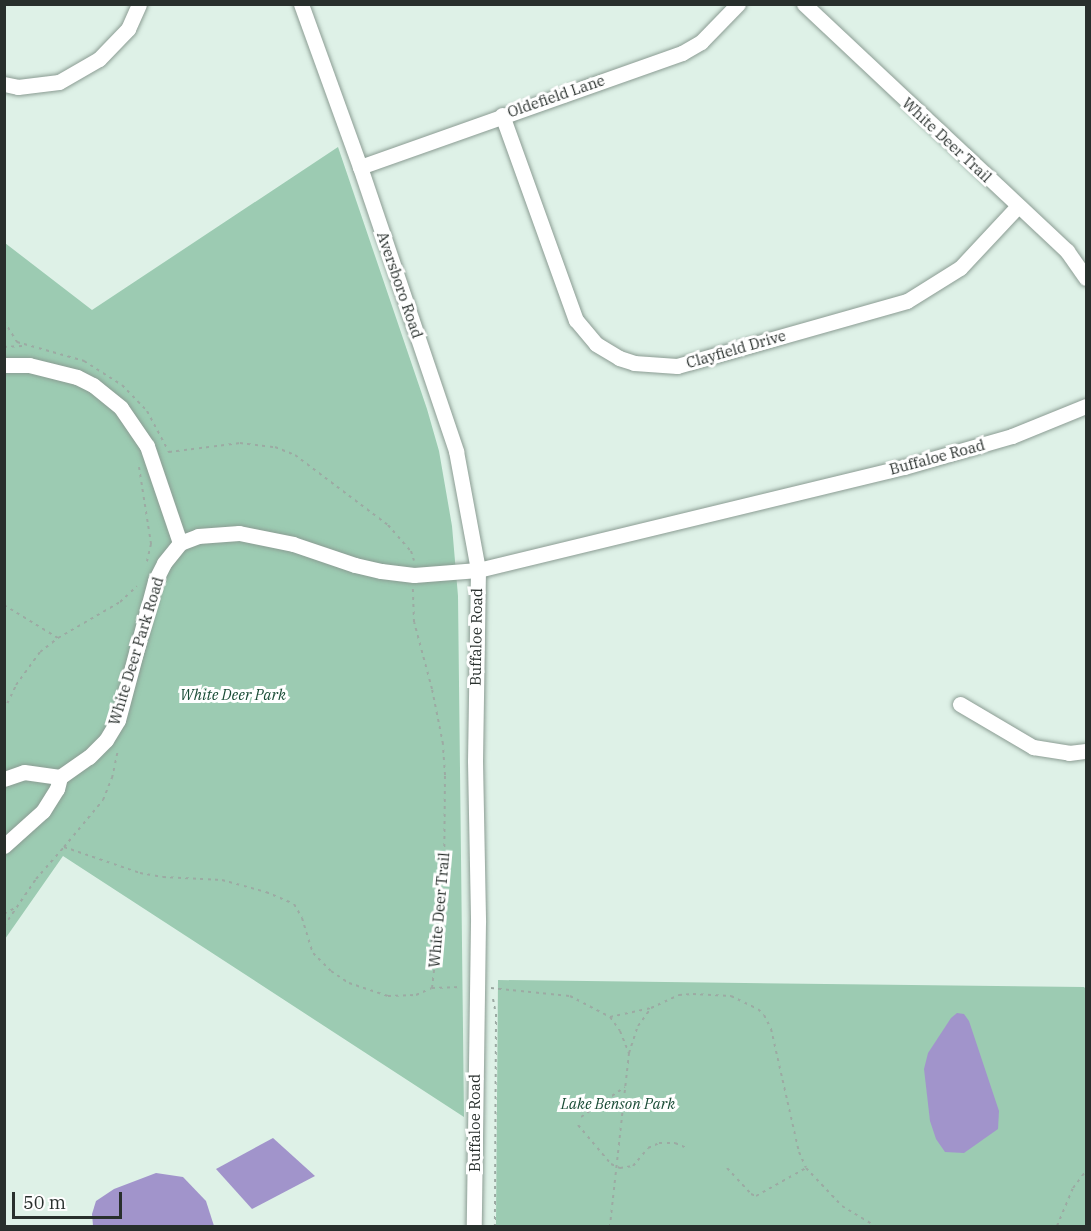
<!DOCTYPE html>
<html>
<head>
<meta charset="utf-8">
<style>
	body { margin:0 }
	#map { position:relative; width:1091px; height:1231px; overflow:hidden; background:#def1e7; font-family:"IBM Plex Serif",serif }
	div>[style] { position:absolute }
	.green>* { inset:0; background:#9ccbb2 }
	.water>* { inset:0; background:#a194cb }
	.path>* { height:2px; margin-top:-1px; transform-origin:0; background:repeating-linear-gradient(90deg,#9caaa3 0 3px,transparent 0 7.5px) }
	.roads { filter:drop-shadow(0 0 2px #8b9c93) drop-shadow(0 0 2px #8b9c93) }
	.minor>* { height:15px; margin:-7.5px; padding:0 7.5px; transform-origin:7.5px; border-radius:7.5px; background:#fff }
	span { translate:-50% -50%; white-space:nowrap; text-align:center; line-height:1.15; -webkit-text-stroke:6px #fff; paint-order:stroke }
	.street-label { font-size:15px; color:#282f2c }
	.park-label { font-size:15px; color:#1a4c36; font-style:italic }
	.frame { position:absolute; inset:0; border:6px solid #282f2c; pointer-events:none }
	.scale { position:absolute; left:12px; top:1192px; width:110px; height:27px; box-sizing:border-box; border:3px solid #282f2c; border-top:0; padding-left:8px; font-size:18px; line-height:21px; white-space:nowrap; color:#282f2c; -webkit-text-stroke:4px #fff; paint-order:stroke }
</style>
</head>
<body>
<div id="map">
	<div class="green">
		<div style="clip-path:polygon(338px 147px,427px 409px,439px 451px,452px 526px,458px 596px,464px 1117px,63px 856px,5px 939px,5px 243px,92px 310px)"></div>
		<div style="clip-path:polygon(498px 980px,1084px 987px,1086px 989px,1086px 1226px,496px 1226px)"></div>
	</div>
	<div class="water">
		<div style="clip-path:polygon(957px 1013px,964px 1014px,969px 1021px,999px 1111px,998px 1129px,964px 1153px,945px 1152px,936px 1139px,930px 1121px,924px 1069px,928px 1053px,951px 1018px)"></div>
		<div style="clip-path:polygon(273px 1138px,315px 1176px,252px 1209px,216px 1169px)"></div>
		<div style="clip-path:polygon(156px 1173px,183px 1177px,206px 1201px,214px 1226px,93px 1226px,92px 1214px,96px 1201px,114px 1189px)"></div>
	</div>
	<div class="path">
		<div style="left:4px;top:321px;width:25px;rotate:58deg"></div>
		<div style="left:17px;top:342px;width:70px;rotate:15.8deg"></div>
		<div style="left:84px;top:361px;width:45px;rotate:32.3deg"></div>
		<div style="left:122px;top:385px;width:36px;rotate:46deg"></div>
		<div style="left:147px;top:411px;width:47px;rotate:61.8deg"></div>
		<div style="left:169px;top:452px;width:72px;rotate:-7.2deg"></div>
		<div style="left:240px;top:443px;width:35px;rotate:7deg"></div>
		<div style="left:275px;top:447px;width:22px;rotate:22deg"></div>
		<div style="left:295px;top:455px;width:116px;rotate:37deg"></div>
		<div style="left:388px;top:525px;width:35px;rotate:49deg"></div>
		<div style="left:411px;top:551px;width:10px;rotate:73deg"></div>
		<div style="left:4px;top:347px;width:18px;rotate:-3deg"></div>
		<div style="left:139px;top:467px;width:78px;rotate:81.1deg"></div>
		<div style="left:151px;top:544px;width:18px;rotate:103deg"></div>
		<div style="left:4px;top:605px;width:63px;rotate:31.4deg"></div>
		<div style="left:4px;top:710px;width:28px;rotate:-64deg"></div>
		<div style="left:16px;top:685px;width:41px;rotate:-54deg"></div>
		<div style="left:40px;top:652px;width:23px;rotate:-38deg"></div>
		<div style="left:58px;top:638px;width:72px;rotate:-30.1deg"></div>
		<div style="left:120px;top:602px;width:23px;rotate:-43deg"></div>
		<div style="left:64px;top:847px;width:61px;rotate:-50.3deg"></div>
		<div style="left:103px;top:800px;width:24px;rotate:-68deg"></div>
		<div style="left:112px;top:778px;width:29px;rotate:-78deg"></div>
		<div style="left:4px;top:914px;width:13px;rotate:-29deg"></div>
		<div style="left:4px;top:926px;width:57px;rotate:-55.8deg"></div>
		<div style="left:36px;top:879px;width:43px;rotate:-48.8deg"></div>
		<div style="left:64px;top:847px;width:80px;rotate:18.9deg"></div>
		<div style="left:140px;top:873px;width:23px;rotate:10deg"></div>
		<div style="left:163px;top:877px;width:59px;rotate:2.9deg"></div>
		<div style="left:222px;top:880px;width:46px;rotate:15.3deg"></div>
		<div style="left:266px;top:892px;width:30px;rotate:23deg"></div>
		<div style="left:294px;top:904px;width:16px;rotate:60deg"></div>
		<div style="left:302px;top:918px;width:37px;rotate:73deg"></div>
		<div style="left:313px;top:953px;width:25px;rotate:45deg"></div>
		<div style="left:331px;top:971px;width:22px;rotate:34deg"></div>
		<div style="left:349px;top:983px;width:41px;rotate:18.4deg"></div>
		<div style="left:388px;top:996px;width:28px;rotate:-2deg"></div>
		<div style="left:416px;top:995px;width:17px;rotate:-24deg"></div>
		<div style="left:432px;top:988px;width:105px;rotate:-83.4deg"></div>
		<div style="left:444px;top:884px;width:109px;rotate:-89.5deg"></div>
		<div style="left:445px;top:775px;width:31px;rotate:-94deg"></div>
		<div style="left:443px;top:744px;width:56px;rotate:-101.3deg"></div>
		<div style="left:432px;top:689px;width:69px;rotate:-105deg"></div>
		<div style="left:414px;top:622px;width:33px;rotate:-92deg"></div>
		<div style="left:432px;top:988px;width:30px;rotate:-2deg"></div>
		<div style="left:491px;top:988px;width:79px;rotate:5.8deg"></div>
		<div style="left:570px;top:996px;width:45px;rotate:27.7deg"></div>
		<div style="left:610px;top:1017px;width:17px;rotate:54deg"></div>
		<div style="left:620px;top:1031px;width:24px;rotate:68deg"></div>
		<div style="left:629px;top:1053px;width:174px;rotate:96.3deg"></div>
		<div style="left:493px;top:999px;width:15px;rotate:79deg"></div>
		<div style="left:496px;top:1014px;width:212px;rotate:90.3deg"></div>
		<div style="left:610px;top:1017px;width:42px;rotate:-12.4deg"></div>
		<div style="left:651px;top:1008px;width:31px;rotate:-25deg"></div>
		<div style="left:679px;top:995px;width:14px;rotate:-4deg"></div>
		<div style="left:693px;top:994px;width:38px;rotate:3deg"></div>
		<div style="left:731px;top:996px;width:30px;rotate:26deg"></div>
		<div style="left:758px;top:1009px;width:8px;rotate:45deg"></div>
		<div style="left:764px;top:1015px;width:16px;rotate:63deg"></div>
		<div style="left:771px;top:1029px;width:126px;rotate:77.2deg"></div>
		<div style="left:799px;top:1152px;width:17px;rotate:66deg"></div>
		<div style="left:806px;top:1168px;width:52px;rotate:46.5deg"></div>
		<div style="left:842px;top:1206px;width:39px;rotate:31deg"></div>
		<div style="left:629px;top:1053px;width:28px;rotate:-72deg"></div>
		<div style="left:638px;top:1026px;width:22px;rotate:-54deg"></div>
		<div style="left:581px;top:1117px;width:53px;rotate:-34.3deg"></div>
		<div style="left:578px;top:1125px;width:51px;rotate:49.8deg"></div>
		<div style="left:611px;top:1164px;width:10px;rotate:24deg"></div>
		<div style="left:620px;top:1168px;width:13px;rotate:-9deg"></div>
		<div style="left:633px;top:1166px;width:23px;rotate:-50deg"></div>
		<div style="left:648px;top:1148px;width:12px;rotate:-24deg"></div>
		<div style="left:659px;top:1143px;width:16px"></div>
		<div style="left:675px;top:1143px;width:13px;rotate:23deg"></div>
		<div style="left:727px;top:1168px;width:35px;rotate:47deg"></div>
		<div style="left:751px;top:1194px;width:5px;rotate:22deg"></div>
		<div style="left:756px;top:1196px;width:57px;rotate:-29.2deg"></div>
		<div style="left:1057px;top:1226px;width:41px;rotate:-67.2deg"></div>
		<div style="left:1073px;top:1188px;width:21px;rotate:-53deg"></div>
	</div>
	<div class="roads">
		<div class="minor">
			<div style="left:301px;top:4px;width:173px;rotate:70.1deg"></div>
			<div style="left:360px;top:167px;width:300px;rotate:71.3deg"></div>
			<div style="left:456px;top:451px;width:121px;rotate:79.5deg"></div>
			<div style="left:478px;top:570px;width:191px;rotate:90.9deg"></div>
			<div style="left:475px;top:761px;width:161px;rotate:88.9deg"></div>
			<div style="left:478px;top:922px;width:304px;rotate:90.8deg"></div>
			<div style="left:804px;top:4px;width:361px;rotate:43.2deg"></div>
			<div style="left:1067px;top:251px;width:33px;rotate:55deg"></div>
			<div style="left:4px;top:84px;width:14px;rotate:12deg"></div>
			<div style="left:18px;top:87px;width:41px;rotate:-7deg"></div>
			<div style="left:59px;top:82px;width:46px;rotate:-29.9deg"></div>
			<div style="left:99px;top:59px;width:42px;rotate:-46deg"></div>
			<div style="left:128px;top:29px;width:27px;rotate:-66deg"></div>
			<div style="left:502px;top:115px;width:218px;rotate:70.2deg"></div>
			<div style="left:576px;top:320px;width:31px;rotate:50deg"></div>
			<div style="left:596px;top:344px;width:27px;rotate:31deg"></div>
			<div style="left:619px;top:358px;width:16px;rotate:18deg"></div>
			<div style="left:634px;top:363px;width:43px;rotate:4deg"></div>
			<div style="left:677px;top:366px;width:239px;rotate:-15.8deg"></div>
			<div style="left:907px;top:301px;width:62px;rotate:-31.9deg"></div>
			<div style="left:960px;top:268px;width:85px;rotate:-46.9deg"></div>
			<div style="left:360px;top:167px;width:342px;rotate:-19.5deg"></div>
			<div style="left:682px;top:53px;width:22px;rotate:-30deg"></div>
			<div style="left:701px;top:42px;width:53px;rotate:-45.8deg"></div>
			<div style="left:4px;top:365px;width:25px"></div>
			<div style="left:29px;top:365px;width:49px;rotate:14deg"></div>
			<div style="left:77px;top:377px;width:18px;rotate:27deg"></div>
			<div style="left:93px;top:385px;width:36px;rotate:39deg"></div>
			<div style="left:121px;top:408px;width:46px;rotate:55.6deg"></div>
			<div style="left:147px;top:446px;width:102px;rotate:71.2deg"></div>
			<div style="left:960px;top:704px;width:85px;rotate:30.5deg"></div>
			<div style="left:1033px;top:747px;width:36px;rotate:9deg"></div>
			<div style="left:1069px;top:753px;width:17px;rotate:-7deg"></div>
			<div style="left:4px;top:779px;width:21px;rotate:-19deg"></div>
			<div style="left:24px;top:772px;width:36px;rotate:8deg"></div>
			<div style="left:4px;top:846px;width:52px;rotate:-41.9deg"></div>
			<div style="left:43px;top:811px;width:26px;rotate:-58deg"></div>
			<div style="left:57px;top:789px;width:12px;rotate:-76deg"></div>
			<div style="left:60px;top:777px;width:35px;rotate:-35deg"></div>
			<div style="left:89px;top:757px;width:24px;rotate:-45deg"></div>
			<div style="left:106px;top:740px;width:23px;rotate:-59deg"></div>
			<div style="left:118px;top:720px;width:144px;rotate:-75.1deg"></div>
			<div style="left:155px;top:581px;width:20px;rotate:-63deg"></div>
			<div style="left:164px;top:563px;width:26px;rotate:-51deg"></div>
			<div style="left:180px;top:543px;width:19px;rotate:-21deg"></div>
			<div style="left:198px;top:536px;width:41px;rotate:-4.2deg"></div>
			<div style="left:239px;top:533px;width:55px;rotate:11.5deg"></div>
			<div style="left:293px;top:544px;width:65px;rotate:18.7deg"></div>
			<div style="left:355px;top:565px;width:27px;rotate:13deg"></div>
			<div style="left:381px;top:571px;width:33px;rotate:7deg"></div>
			<div style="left:414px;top:575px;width:64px;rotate:-4.5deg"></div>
			<div style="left:478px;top:570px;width:438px;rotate:-13.6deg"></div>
			<div style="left:904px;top:467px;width:112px;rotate:-16deg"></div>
			<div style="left:1012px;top:436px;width:80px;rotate:-22.1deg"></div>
		</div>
	</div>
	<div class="street-label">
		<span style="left:556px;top:96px;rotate:-19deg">Oldefield Lane</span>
		<span style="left:947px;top:140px;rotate:43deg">White Deer Trail</span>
		<span style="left:400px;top:285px;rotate:71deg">Aversboro Road</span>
		<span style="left:736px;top:349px;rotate:-16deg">Clayfield Drive</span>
		<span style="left:937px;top:457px;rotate:-15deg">Buffaloe Road</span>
		<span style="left:476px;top:637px;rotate:-89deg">Buffaloe Road</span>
		<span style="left:136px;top:651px;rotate:-73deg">White Deer Park Road</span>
		<span style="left:439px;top:910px;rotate:-85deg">White Deer Trail</span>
		<span style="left:475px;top:1123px;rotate:-90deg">Buffaloe Road</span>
	</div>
	<div class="park-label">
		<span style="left:233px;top:695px">White Deer Park</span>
		<span style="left:618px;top:1104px">Lake Benson Park</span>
	</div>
	<div class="frame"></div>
	<div class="scale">50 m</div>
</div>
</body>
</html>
